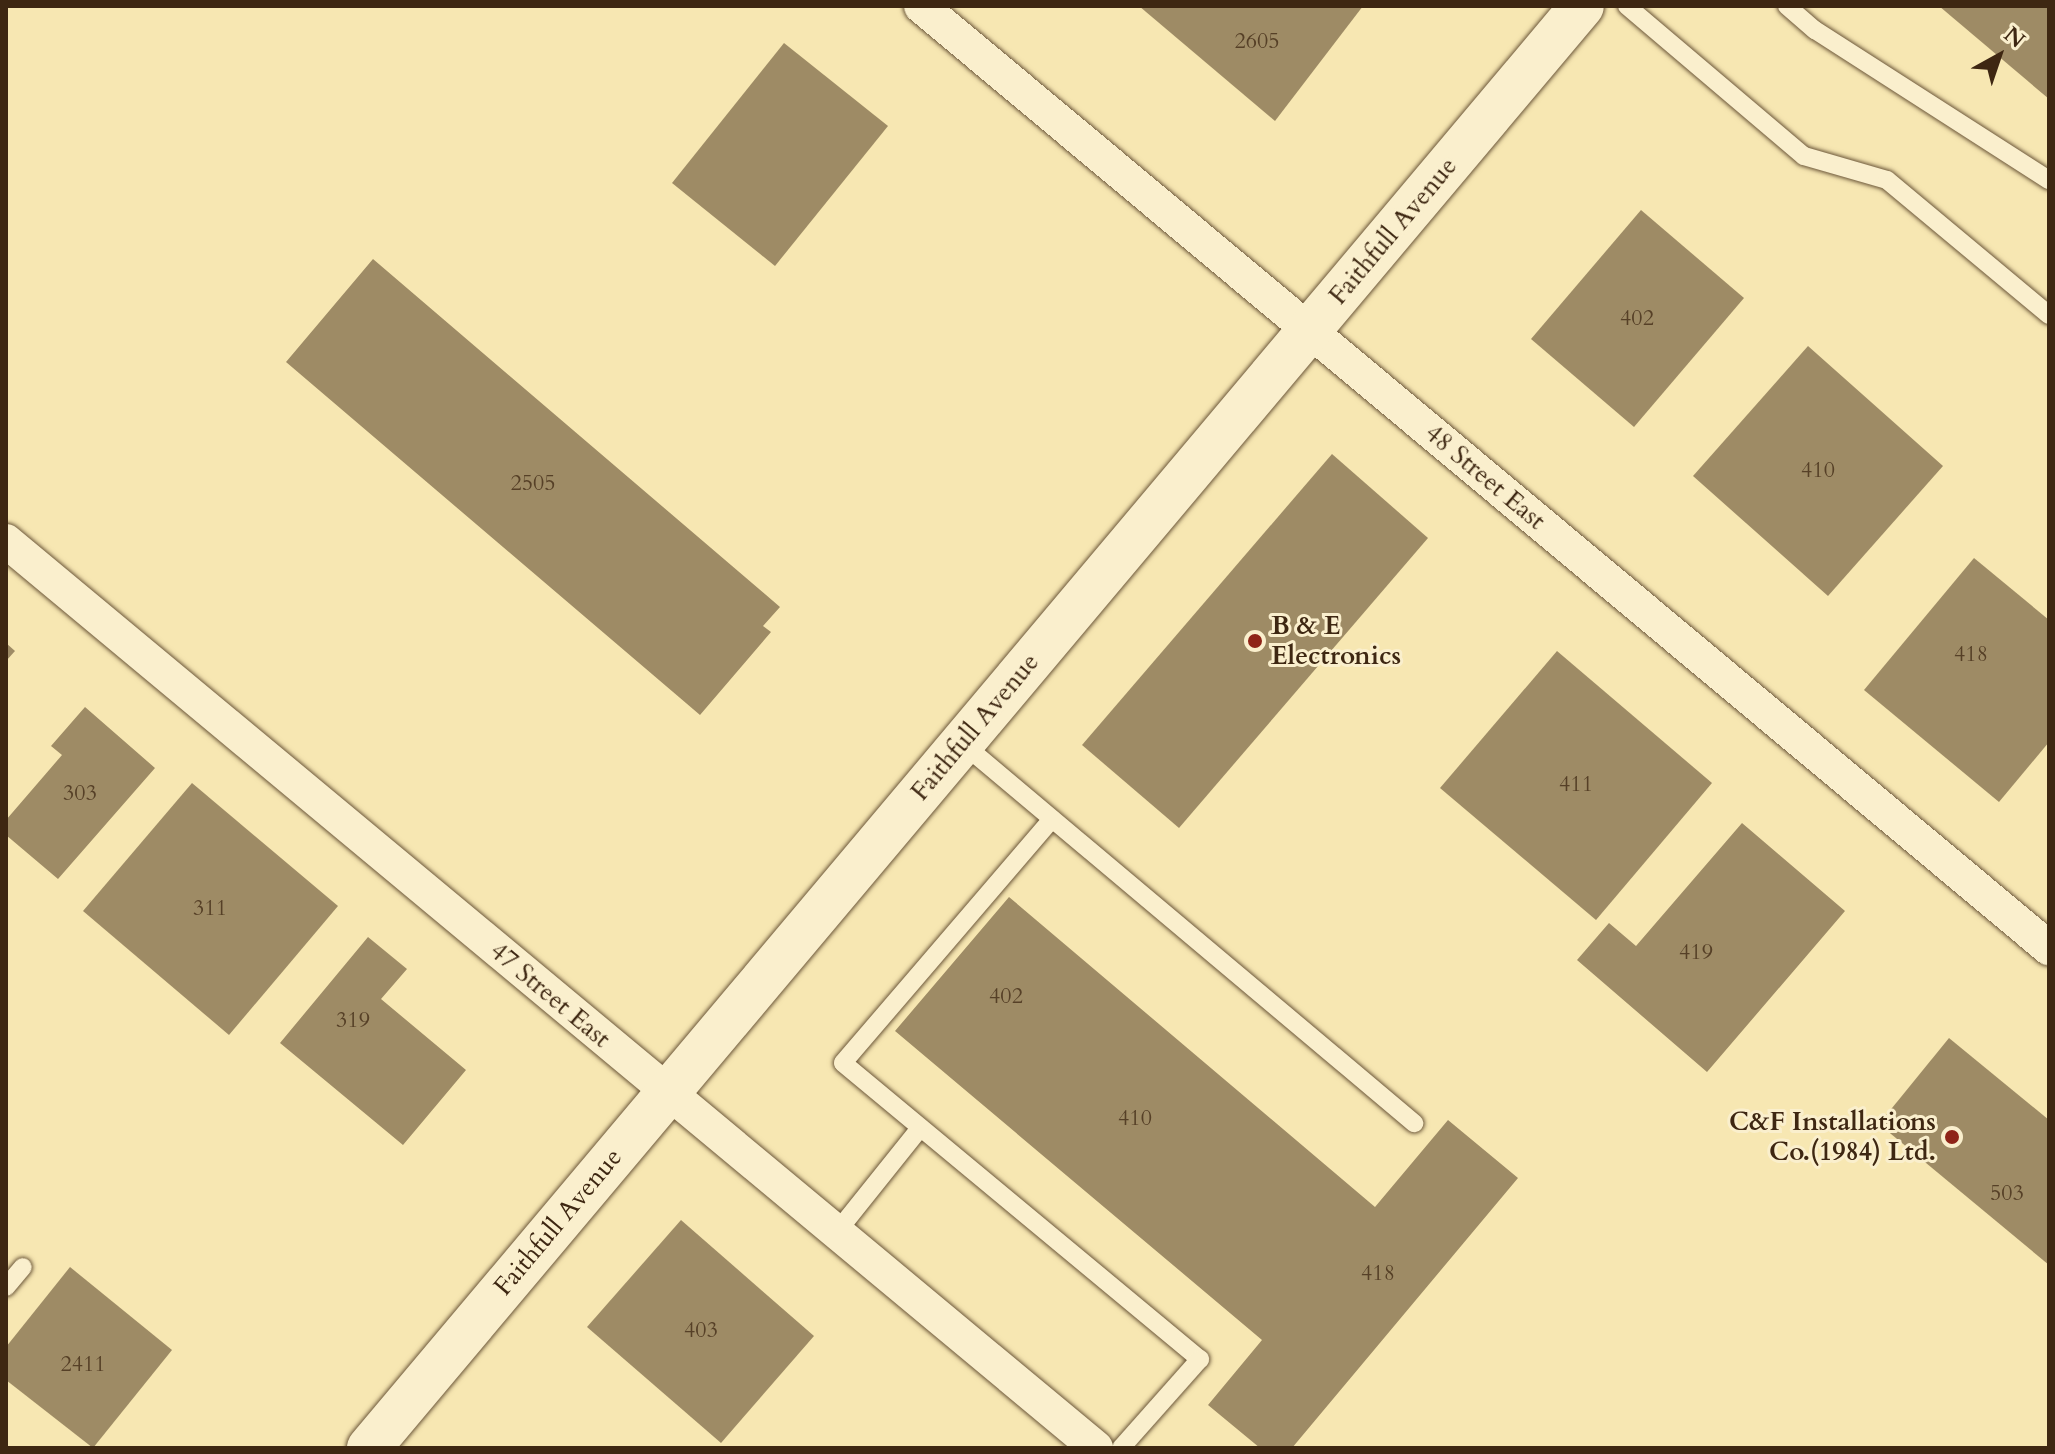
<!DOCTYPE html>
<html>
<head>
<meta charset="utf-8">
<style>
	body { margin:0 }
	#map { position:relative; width:2055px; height:1454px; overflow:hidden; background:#f7e7b2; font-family:Cardo,serif }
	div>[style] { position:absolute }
	.building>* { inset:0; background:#9e8b65 }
	.roads { filter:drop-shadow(0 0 2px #6c573a) drop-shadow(0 0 2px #6c573a) }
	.lane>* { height:18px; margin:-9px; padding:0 9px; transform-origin:9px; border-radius:9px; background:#faefcd }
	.street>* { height:34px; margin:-17px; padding:0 17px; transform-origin:17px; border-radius:17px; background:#faefcd }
	.secondary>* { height:44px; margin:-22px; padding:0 22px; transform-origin:22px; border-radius:22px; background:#faefcd }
	.dots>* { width:22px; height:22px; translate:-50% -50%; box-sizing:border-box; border:4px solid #faefcd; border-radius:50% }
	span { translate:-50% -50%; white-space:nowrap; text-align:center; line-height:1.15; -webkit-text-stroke:6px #faefcd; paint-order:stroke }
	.number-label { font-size:22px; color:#564027 }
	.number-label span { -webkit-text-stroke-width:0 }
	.street-label { font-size:26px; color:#3e2712 }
	.poi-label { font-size:26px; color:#3e2712; font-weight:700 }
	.left { translate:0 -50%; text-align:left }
	.right { translate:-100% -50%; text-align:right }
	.frame { position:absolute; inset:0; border:8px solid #3e2712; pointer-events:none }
	.north { position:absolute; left:1959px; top:16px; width:80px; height:80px; -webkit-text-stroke:6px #faefcd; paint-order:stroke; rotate:40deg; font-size:22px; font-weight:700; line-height:32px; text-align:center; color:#3e2712 }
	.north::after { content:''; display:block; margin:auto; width:28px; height:36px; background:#3e2712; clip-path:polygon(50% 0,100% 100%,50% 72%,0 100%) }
</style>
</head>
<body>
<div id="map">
	<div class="building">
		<div style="clip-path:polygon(1139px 6px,1363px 6px,1275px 121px)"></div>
		<div style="clip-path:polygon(1939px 6px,2049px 6px,2049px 99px)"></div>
		<div style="clip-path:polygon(784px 43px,888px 126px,775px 266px,672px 183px)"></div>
		<div style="clip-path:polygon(1641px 210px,1744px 298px,1634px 427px,1531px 339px)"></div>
		<div style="clip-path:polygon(373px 259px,780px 607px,763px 626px,771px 632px,700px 715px,286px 362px)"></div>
		<div style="clip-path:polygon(1808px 346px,1943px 466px,1828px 596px,1693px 476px)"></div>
		<div style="clip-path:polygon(1332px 454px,1428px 538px,1179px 828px,1082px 745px)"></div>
		<div style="clip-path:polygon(1974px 558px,2049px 620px,2049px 742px,1999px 802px,1864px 690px)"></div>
		<div style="clip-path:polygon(6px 643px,15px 651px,6px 661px)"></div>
		<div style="clip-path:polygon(1557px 651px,1712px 783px,1596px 920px,1440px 788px)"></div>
		<div style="clip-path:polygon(85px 707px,155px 768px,58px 879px,6px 835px,6px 820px,62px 755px,51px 746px)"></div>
		<div style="clip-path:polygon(192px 783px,338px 906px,229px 1035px,83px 911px)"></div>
		<div style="clip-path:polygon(1742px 823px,1845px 911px,1707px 1072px,1577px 960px,1609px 923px,1636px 946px)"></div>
		<div style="clip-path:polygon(1009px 897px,1375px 1207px,1448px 1120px,1518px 1178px,1292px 1448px,1260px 1448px,1208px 1405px,1262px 1340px,895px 1031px)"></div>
		<div style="clip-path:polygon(368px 937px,407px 969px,381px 999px,466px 1070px,403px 1145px,280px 1043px)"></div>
		<div style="clip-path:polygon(1949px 1038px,2049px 1120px,2049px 1265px,1879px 1124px)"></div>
		<div style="clip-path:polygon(681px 1220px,814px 1336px,721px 1443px,587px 1327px)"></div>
		<div style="clip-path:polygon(70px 1267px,172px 1350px,93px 1448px,6px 1380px,6px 1347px)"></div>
	</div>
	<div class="roads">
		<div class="lane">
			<div style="left:1627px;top:6px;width:232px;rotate:40.3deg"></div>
			<div style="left:1804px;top:156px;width:86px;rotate:16.1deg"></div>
			<div style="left:1887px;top:180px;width:211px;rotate:39.8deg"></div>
			<div style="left:1787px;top:6px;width:37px;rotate:41deg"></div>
			<div style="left:1815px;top:30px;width:278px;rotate:32.7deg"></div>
			<div style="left:962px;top:743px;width:591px;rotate:40.05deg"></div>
			<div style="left:1052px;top:819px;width:321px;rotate:130.6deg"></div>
			<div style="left:843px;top:1063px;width:464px;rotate:39.7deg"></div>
			<div style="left:1200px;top:1359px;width:119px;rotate:131.6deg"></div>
			<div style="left:836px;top:1233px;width:134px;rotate:-51.3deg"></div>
			<div style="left:6px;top:1287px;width:26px;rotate:-50deg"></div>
		</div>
		<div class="street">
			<div style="left:921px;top:6px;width:1470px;rotate:39.87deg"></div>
			<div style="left:6px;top:541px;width:1418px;rotate:39.76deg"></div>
		</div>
		<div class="secondary">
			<div style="left:369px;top:1448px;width:1884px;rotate:-49.93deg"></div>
		</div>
	</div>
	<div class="dots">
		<div style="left:1255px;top:641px;background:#8f2418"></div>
		<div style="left:1952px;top:1137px;background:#8f2418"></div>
	</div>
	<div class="number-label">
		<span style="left:1257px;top:42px">2605</span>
		<span style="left:1637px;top:319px">402</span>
		<span style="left:1818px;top:471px">410</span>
		<span style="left:533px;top:484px">2505</span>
		<span style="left:1971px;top:655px">418</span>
		<span style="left:1576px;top:785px">411</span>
		<span style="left:80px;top:794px">303</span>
		<span style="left:210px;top:909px">311</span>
		<span style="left:1696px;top:953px">419</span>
		<span style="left:1006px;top:997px">402</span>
		<span style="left:353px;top:1021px">319</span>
		<span style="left:1135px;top:1119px">410</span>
		<span style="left:2007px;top:1194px">503</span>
		<span style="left:1378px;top:1274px">418</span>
		<span style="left:701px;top:1331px">403</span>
		<span style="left:83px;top:1365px">2411</span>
	</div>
	<div class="street-label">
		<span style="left:1393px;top:231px;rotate:-50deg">Faithfull Avenue</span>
		<span style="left:1485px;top:477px;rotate:40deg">48 Street East</span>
		<span style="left:975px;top:727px;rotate:-50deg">Faithfull Avenue</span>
		<span style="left:550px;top:995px;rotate:40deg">47 Street East</span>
		<span style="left:558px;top:1222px;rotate:-50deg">Faithfull Avenue</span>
	</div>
	<div class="poi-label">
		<span class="left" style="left:1271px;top:641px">B &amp; E<br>Electronics</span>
		<span class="right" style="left:1936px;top:1137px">C&amp;F Installations<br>Co.(1984) Ltd.</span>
	</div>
	<div class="frame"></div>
	<div class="north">N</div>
</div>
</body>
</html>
